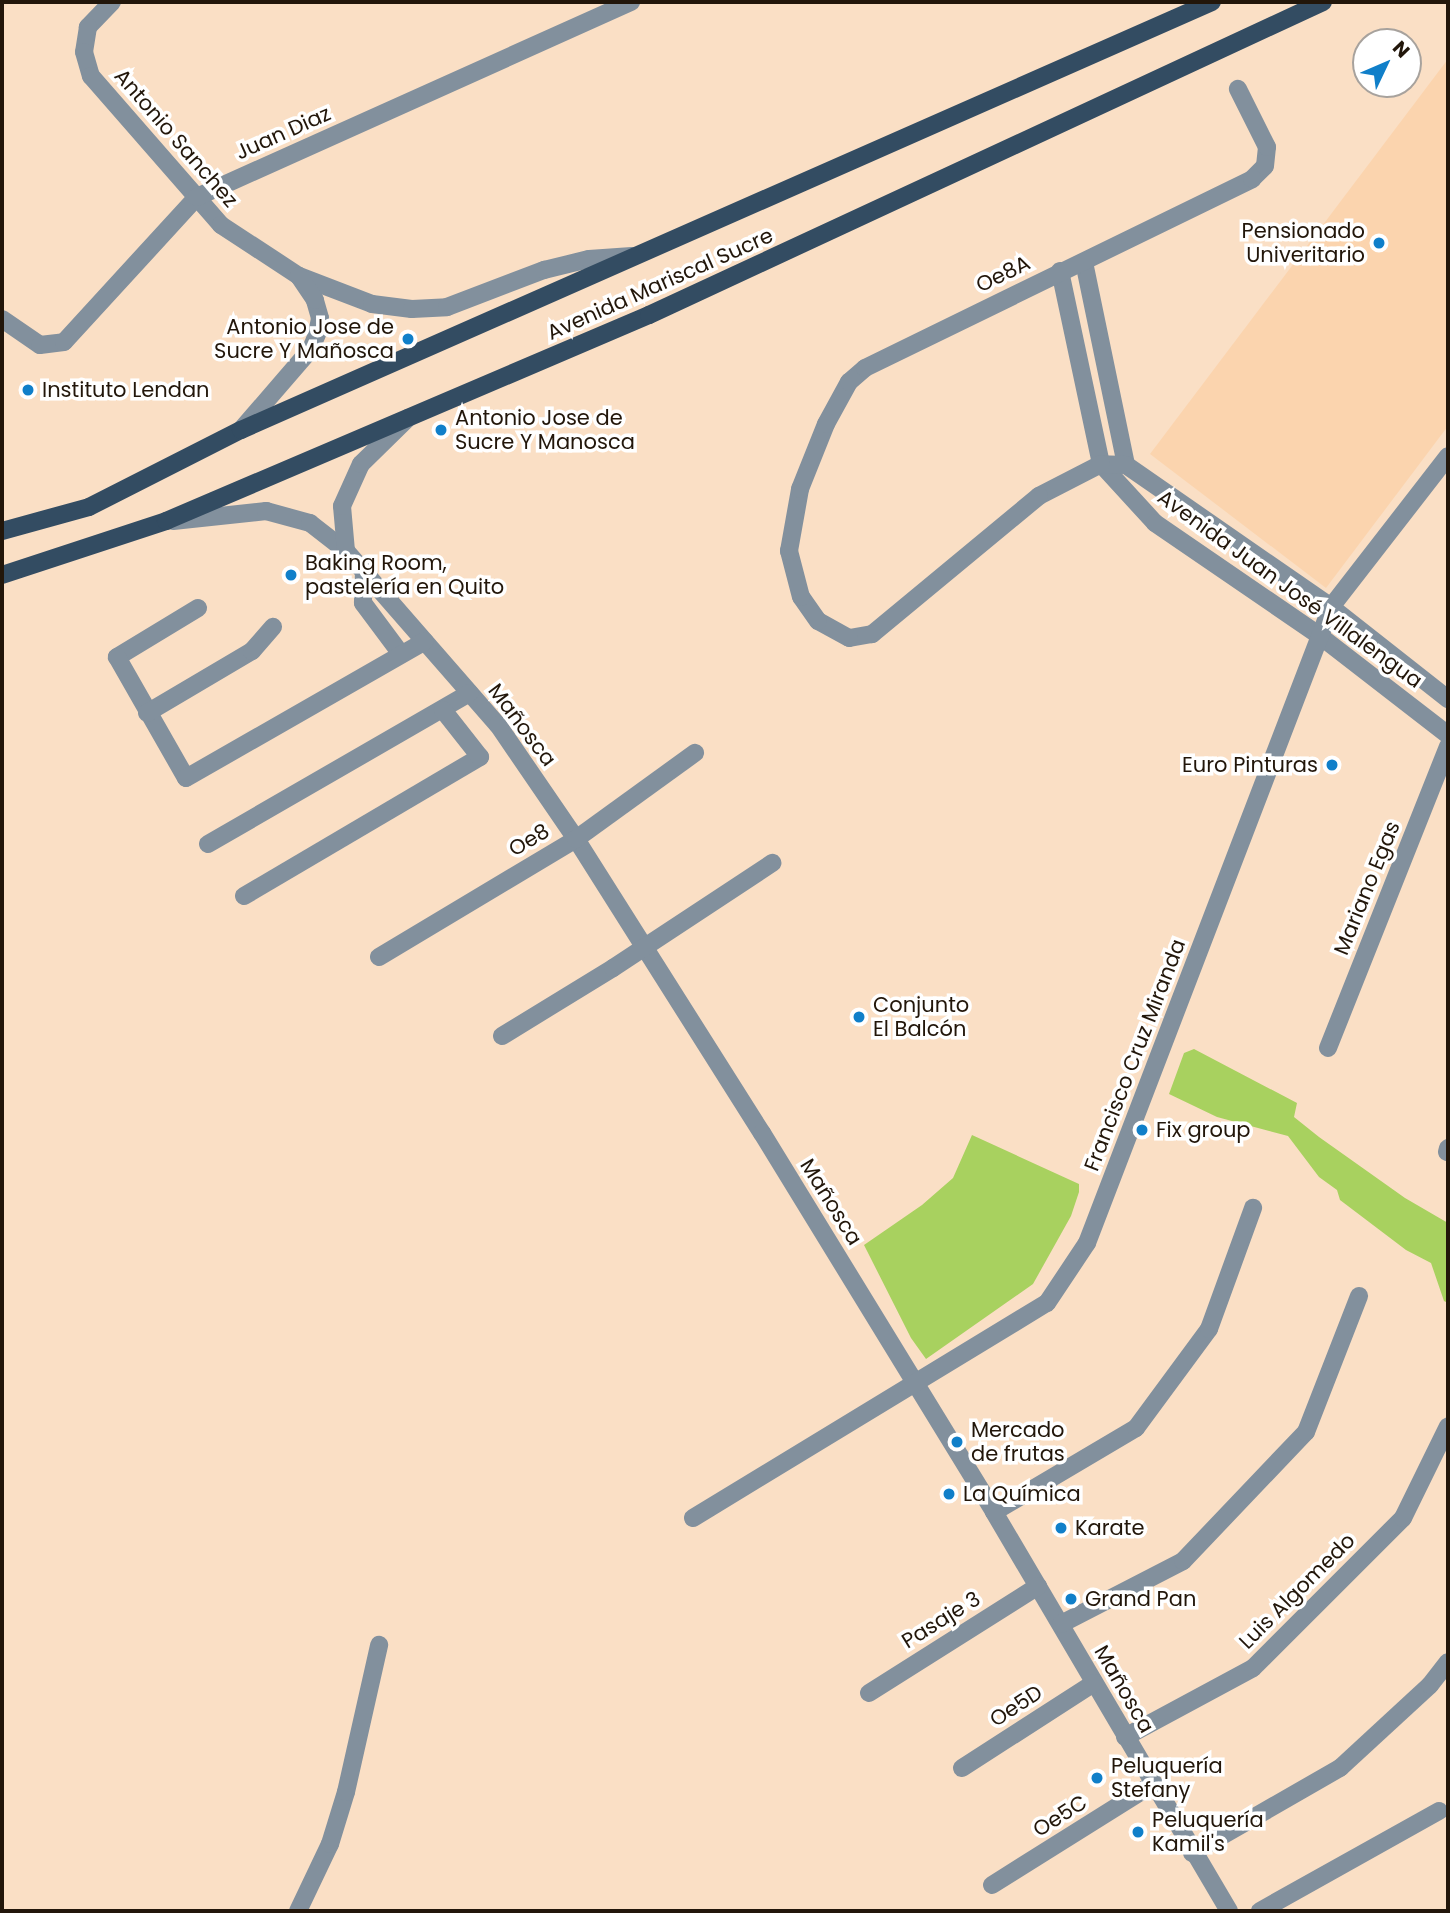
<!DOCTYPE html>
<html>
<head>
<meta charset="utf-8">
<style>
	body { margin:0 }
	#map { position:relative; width:1450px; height:1913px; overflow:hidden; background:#fadfc5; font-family:Poppins,sans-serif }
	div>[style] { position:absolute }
	.built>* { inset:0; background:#fbd4ae }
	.green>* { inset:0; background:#a8d15f }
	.minor>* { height:18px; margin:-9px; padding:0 9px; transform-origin:9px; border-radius:9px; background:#82909d }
	.major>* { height:18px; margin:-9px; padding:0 9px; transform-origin:9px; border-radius:9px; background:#334c62 }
	.dots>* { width:19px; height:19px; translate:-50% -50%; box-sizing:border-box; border:4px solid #fff; border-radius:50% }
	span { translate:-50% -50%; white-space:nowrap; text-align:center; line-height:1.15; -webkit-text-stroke:7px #fff; paint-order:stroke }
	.street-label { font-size:21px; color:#22160a }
	.poi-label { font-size:21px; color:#22160a }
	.right { translate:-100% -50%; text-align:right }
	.left { translate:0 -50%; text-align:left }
	.frame { position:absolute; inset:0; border:4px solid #22160a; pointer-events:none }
	.north { position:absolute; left:1352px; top:28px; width:70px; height:70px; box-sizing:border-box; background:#fff; border:2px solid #a7a29d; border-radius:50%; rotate:46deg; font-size:19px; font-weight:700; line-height:28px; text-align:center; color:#22160a }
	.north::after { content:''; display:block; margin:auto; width:24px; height:32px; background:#107fc9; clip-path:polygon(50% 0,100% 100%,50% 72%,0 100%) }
</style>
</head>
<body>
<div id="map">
	<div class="built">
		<div style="clip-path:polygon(1448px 59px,1448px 426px,1326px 588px,1150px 454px)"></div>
	</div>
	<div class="green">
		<div style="clip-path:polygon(1194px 1049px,1297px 1103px,1294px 1117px,1319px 1137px,1405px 1198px,1448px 1223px,1448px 1303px,1444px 1301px,1431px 1263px,1406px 1250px,1340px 1200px,1337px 1190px,1319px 1177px,1288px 1136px,1217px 1117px,1169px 1094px,1184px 1053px)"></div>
		<div style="clip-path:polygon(972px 1135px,1079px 1184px,1079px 1192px,1071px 1216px,1033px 1284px,926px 1359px,911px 1338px,864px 1245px,922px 1205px,953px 1178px)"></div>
	</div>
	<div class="minor">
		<div style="left:112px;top:2px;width:35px;rotate:134deg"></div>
		<div style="left:88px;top:27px;width:25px;rotate:99deg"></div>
		<div style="left:84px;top:52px;width:25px;rotate:74deg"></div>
		<div style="left:91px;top:76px;width:198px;rotate:48.9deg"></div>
		<div style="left:221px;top:225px;width:93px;rotate:33.2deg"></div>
		<div style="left:299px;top:276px;width:78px;rotate:21deg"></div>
		<div style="left:372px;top:304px;width:40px;rotate:7.1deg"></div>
		<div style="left:412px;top:309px;width:35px;rotate:-3deg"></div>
		<div style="left:447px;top:307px;width:104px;rotate:-20.9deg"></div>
		<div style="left:544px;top:270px;width:46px;rotate:-13.7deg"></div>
		<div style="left:589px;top:259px;width:43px;rotate:-4deg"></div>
		<div style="left:1084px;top:262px;width:207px;rotate:78.3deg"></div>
		<div style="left:1126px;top:465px;width:249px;rotate:34.7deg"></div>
		<div style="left:1331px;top:607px;width:149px;rotate:38.2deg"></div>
		<div style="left:1060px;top:271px;width:197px;rotate:78deg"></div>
		<div style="left:1101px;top:464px;width:80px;rotate:47.5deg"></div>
		<div style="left:1155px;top:523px;width:200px;rotate:34.4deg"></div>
		<div style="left:1320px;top:636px;width:162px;rotate:37.7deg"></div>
		<div style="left:2px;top:319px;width:46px;rotate:34.4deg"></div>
		<div style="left:40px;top:345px;width:24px;rotate:-7deg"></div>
		<div style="left:64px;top:342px;width:197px;rotate:-47.5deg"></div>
		<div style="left:197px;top:197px;width:476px;rotate:-24.2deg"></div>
		<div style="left:241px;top:430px;width:107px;rotate:-49.2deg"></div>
		<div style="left:311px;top:349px;width:16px;rotate:-68deg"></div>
		<div style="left:317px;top:334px;width:16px;rotate:-79deg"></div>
		<div style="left:320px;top:318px;width:19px;rotate:-106deg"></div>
		<div style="left:315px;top:300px;width:29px;rotate:-124deg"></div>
		<div style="left:1126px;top:465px;width:25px;rotate:-178deg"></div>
		<div style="left:1101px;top:464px;width:70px;rotate:152.7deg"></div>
		<div style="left:1039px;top:496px;width:217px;rotate:140.4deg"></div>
		<div style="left:872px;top:634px;width:23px;rotate:170deg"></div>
		<div style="left:849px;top:638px;width:35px;rotate:-151deg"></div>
		<div style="left:818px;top:621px;width:29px;rotate:-125deg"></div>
		<div style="left:801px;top:597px;width:48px;rotate:-104.6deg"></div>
		<div style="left:789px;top:551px;width:63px;rotate:-79.9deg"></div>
		<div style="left:800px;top:489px;width:70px;rotate:-68.2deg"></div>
		<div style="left:826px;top:424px;width:48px;rotate:-61.3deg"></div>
		<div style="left:849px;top:382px;width:21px;rotate:-41deg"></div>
		<div style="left:865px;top:368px;width:431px;rotate:-26deg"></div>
		<div style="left:1252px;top:179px;width:18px;rotate:-45deg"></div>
		<div style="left:1265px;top:166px;width:19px;rotate:-84deg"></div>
		<div style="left:1267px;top:147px;width:65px;rotate:-116.6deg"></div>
		<div style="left:173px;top:521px;width:94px;rotate:-6.1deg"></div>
		<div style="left:266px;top:511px;width:46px;rotate:15.3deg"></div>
		<div style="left:310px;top:523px;width:46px;rotate:37.9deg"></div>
		<div style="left:346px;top:551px;width:231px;rotate:48.9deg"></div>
		<div style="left:498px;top:725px;width:138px;rotate:55.6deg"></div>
		<div style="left:576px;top:839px;width:348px;rotate:57.7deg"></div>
		<div style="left:762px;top:1133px;width:444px;rotate:58.5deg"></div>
		<div style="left:994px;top:1512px;width:463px;rotate:59.5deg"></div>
		<div style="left:346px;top:551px;width:45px;rotate:-95.1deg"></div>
		<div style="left:342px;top:506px;width:46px;rotate:-65.7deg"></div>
		<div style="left:361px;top:464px;width:66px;rotate:-44.4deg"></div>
		<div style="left:364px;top:572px;width:31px;rotate:92deg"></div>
		<div style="left:363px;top:603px;width:64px;rotate:53.3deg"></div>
		<div style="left:198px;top:608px;width:95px;rotate:148.8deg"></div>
		<div style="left:117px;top:657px;width:139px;rotate:60.3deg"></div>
		<div style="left:186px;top:778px;width:275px;rotate:-29.8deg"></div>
		<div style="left:147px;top:713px;width:122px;rotate:-30.6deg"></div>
		<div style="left:252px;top:651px;width:32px;rotate:-49deg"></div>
		<div style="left:208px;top:844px;width:302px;rotate:-30deg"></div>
		<div style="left:244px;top:896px;width:274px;rotate:-30.5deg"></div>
		<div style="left:480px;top:757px;width:60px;rotate:-128.2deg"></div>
		<div style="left:379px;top:957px;width:230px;rotate:-30.9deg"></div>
		<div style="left:576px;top:839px;width:147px;rotate:-35.9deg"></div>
		<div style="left:502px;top:1036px;width:130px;rotate:-31.5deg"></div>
		<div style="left:613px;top:968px;width:191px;rotate:-33.4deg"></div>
		<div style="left:1328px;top:1048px;width:325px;rotate:-68.3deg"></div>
		<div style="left:1447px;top:1152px;width:4px;rotate:-76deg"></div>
		<div style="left:994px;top:1512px;width:165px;rotate:-30.6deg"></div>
		<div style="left:1136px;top:1428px;width:123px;rotate:-53.6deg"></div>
		<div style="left:1209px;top:1329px;width:129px;rotate:-70deg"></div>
		<div style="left:693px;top:1518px;width:414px;rotate:-31.3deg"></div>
		<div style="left:1047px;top:1303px;width:72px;rotate:-56.3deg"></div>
		<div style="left:1087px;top:1243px;width:681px;rotate:-69.01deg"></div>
		<div style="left:1331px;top:607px;width:191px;rotate:-52.2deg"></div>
		<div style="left:1061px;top:1624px;width:137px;rotate:-27.3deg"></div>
		<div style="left:1183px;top:1561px;width:178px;rotate:-46.4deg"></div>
		<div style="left:1306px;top:1432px;width:146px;rotate:-68.7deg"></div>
		<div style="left:869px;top:1693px;width:200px;rotate:-32.3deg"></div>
		<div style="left:1125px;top:1737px;width:145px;rotate:-28.3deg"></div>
		<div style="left:1253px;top:1668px;width:212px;rotate:-45deg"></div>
		<div style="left:1403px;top:1518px;width:102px;rotate:-63.9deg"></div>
		<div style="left:962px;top:1768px;width:157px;rotate:-32.8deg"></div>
		<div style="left:1192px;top:1853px;width:171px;rotate:-29.9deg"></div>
		<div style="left:1340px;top:1768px;width:122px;rotate:-42.7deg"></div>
		<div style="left:1430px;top:1685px;width:29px;rotate:-52deg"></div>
		<div style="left:992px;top:1885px;width:190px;rotate:-32.1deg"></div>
		<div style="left:298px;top:1911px;width:74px;rotate:-64.5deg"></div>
		<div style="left:330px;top:1844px;width:54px;rotate:-72.9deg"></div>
		<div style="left:346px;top:1792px;width:151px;rotate:-77.3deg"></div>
		<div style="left:1260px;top:1911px;width:205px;rotate:-29.2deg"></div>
	</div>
	<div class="major">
		<div style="left:2px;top:531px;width:90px;rotate:-15.4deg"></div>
		<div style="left:89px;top:507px;width:170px;rotate:-26.9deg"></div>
		<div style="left:241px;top:430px;width:1061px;rotate:-23.79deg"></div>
		<div style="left:2px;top:575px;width:173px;rotate:-18.2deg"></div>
		<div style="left:166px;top:521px;width:525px;rotate:-23.1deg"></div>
		<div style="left:649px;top:315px;width:743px;rotate:-24.91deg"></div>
	</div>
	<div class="dots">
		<div style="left:1379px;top:243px;background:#107fc9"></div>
		<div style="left:408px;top:339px;background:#107fc9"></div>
		<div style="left:28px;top:390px;background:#107fc9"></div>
		<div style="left:441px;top:430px;background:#107fc9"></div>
		<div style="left:291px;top:575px;background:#107fc9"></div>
		<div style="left:1332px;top:765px;background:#107fc9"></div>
		<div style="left:859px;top:1017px;background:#107fc9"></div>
		<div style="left:1142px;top:1130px;background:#107fc9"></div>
		<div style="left:957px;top:1442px;background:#107fc9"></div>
		<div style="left:949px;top:1494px;background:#107fc9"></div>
		<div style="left:1061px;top:1528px;background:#107fc9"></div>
		<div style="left:1071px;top:1599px;background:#107fc9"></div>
		<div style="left:1097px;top:1778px;background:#107fc9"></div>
		<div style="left:1138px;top:1832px;background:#107fc9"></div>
	</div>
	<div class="street-label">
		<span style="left:283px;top:133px;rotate:-24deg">Juan Diaz</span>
		<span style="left:176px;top:138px;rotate:49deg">Antonio Sanchez</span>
		<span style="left:1003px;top:274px;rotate:-26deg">Oe8A</span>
		<span style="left:660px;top:284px;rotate:-24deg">Avenida Mariscal Sucre</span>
		<span style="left:1290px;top:589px;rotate:36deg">Avenida Juan José Villalengua</span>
		<span style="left:522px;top:725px;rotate:53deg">Mañosca</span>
		<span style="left:529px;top:840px;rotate:-31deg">Oe8</span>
		<span style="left:1367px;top:888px;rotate:-68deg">Mariano Egas</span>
		<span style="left:1135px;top:1055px;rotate:-69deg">Francisco Cruz Miranda</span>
		<span style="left:831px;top:1202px;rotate:58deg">Mañosca</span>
		<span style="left:1297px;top:1591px;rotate:-45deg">Luis Algomedo</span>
		<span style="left:941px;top:1620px;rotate:-32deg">Pasaje 3</span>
		<span style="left:1124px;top:1689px;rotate:60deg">Mañosca</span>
		<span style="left:1016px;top:1706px;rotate:-33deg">Oe5D</span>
		<span style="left:1060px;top:1816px;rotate:-32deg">Oe5C</span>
	</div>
	<div class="poi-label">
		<span class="right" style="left:1365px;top:243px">Pensionado<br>Univeritario</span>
		<span class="right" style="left:394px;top:339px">Antonio Jose de<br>Sucre Y Mañosca</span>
		<span class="left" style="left:42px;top:390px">Instituto Lendan</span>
		<span class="left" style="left:455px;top:430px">Antonio Jose de<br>Sucre Y Manosca</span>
		<span class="left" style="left:305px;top:575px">Baking Room,<br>pastelería en Quito</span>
		<span class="right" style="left:1318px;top:765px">Euro Pinturas</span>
		<span class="left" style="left:873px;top:1017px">Conjunto<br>El Balcón</span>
		<span class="left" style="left:1156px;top:1130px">Fix group</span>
		<span class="left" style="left:971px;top:1442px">Mercado<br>de frutas</span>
		<span class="left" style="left:963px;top:1494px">La Química</span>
		<span class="left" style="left:1075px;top:1528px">Karate</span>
		<span class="left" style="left:1085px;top:1599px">Grand Pan</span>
		<span class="left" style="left:1111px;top:1778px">Peluquería<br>Stefany</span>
		<span class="left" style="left:1152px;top:1832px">Peluquería<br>Kamil's</span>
	</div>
	<div class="frame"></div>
	<div class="north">N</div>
</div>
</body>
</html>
